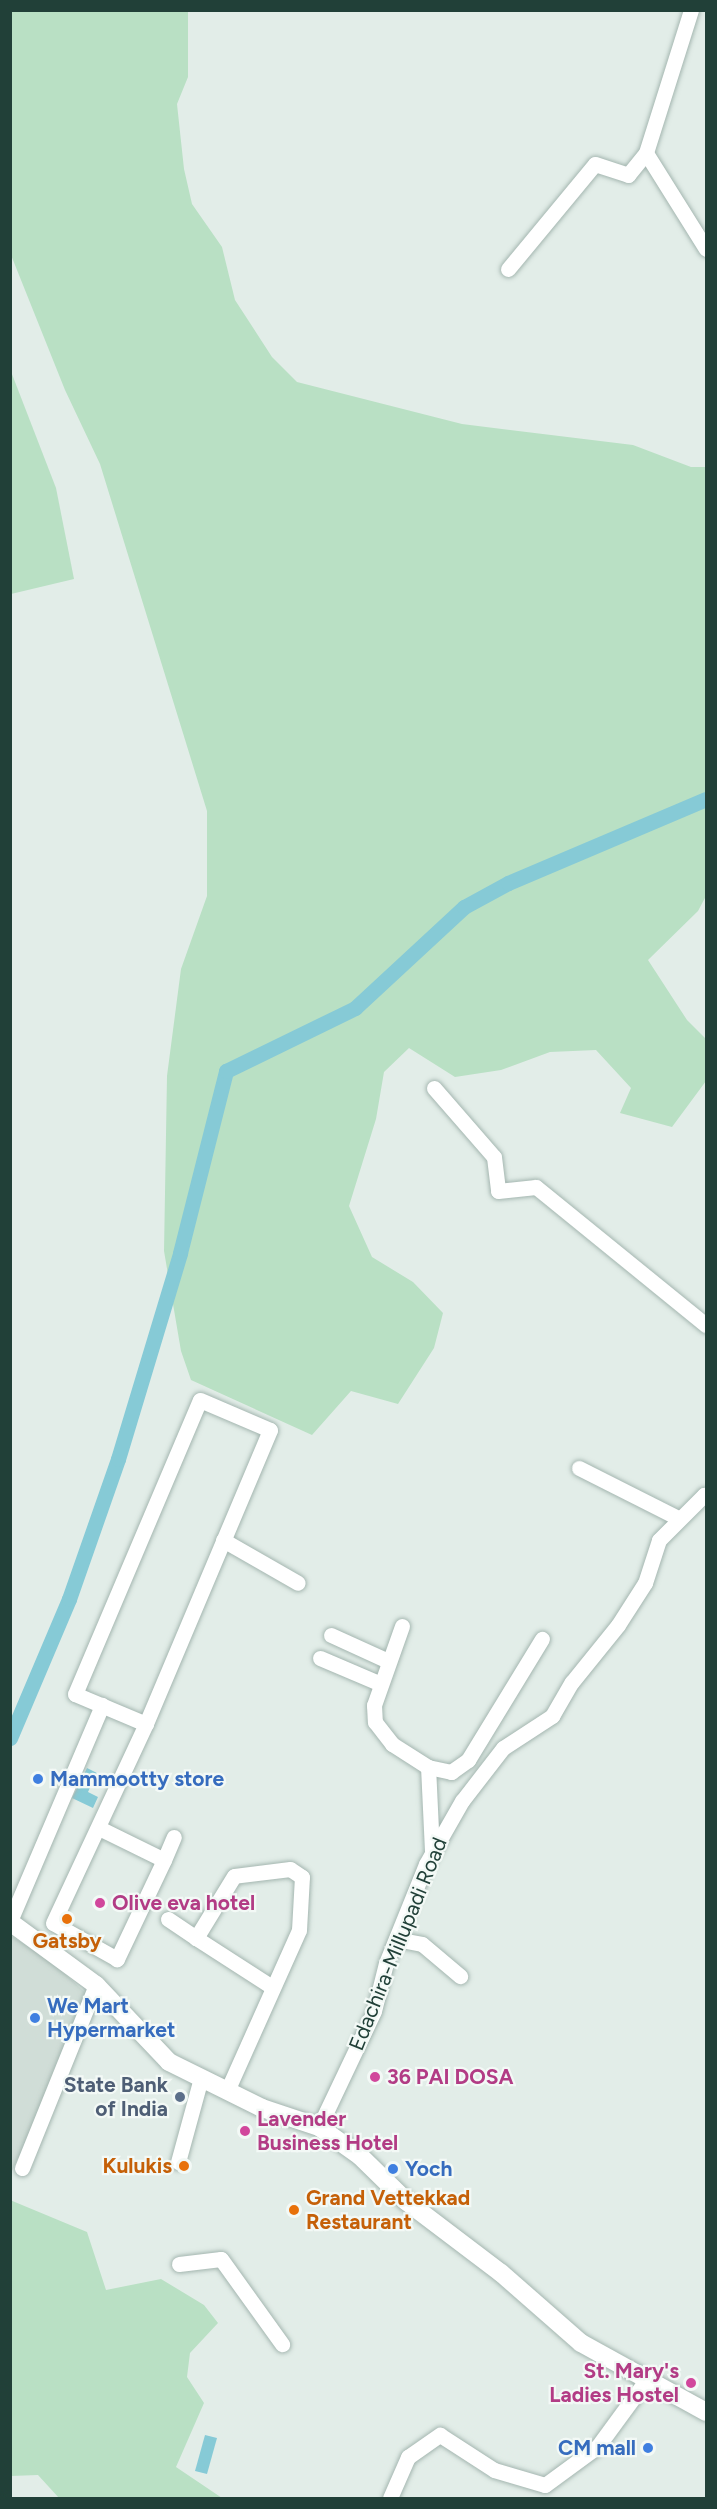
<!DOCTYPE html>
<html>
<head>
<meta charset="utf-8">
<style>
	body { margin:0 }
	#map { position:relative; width:717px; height:2509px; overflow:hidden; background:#e2ede8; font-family:Figtree,sans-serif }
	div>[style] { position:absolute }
	.built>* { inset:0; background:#d0ddd7 }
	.green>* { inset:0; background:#b9e0c4 }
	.water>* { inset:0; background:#86cad6 }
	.canal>* { height:15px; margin:-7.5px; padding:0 7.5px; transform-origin:7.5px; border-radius:7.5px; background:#86cad6 }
	.roads { filter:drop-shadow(0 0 2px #a4b6b0) drop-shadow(0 0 2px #a4b6b0) }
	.street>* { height:15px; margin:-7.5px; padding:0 7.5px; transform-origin:7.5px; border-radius:7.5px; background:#fff }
	.secondary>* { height:18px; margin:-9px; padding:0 9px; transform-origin:9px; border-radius:9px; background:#fff }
	.dots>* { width:16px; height:16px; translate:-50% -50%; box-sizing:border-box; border:3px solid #f3f9f6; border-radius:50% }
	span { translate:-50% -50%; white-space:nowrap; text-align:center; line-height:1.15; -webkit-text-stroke:4.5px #f3f9f6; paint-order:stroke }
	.shop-label { font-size:21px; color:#366cbe; font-weight:700 }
	.left { translate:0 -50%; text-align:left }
	.right { translate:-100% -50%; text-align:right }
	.hotel-label { font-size:21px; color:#b23c85; font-weight:700 }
	.food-label { font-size:21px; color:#c56008; font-weight:700 }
	.street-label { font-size:21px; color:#214038 }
	.service-label { font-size:21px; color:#4e5e75; font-weight:700 }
	.frame { position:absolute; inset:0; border:12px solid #214038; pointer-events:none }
</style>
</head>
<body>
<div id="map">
	<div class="built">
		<div style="clip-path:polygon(11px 1936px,50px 1960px,93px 2000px,11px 2173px)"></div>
	</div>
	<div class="green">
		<div style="clip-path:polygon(10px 11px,188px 11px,188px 77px,177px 104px,184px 169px,192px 204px,222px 247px,235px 300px,272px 357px,297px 382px,462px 424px,633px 445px,691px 467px,706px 467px,706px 896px,698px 911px,648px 960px,687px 1020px,706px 1039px,706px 1081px,672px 1127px,620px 1113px,631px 1088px,596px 1050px,550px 1052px,501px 1070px,455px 1077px,409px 1048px,384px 1072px,376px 1119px,349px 1206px,372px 1257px,413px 1282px,443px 1313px,434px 1348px,398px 1404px,351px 1391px,312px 1435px,191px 1380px,181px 1351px,164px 1251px,167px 1076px,181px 969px,207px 896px,207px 811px,100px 464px,65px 390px,11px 255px)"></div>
		<div style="clip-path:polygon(10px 369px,56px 488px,74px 579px,11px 594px)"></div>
		<div style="clip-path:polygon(10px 2200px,87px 2232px,106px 2290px,161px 2279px,204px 2305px,218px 2323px,190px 2353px,187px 2377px,204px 2403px,176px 2467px,222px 2498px,59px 2498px,38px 2475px,11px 2476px)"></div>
	</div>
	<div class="water">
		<div style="clip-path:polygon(87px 1768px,97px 1773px,88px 1792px,98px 1797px,93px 1808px,72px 1798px)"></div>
		<div style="clip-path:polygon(205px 2435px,217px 2438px,207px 2474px,195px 2471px)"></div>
	</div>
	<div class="canal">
		<div style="left:10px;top:1738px;width:151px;rotate:-67deg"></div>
		<div style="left:69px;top:1599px;width:148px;rotate:-70.7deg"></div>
		<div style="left:118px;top:1459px;width:215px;rotate:-73.2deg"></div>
		<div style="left:180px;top:1253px;width:188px;rotate:-75.8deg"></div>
		<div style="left:226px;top:1071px;width:144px;rotate:-26deg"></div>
		<div style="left:355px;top:1008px;width:149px;rotate:-42.8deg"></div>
		<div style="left:464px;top:907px;width:50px;rotate:-28.6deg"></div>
		<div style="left:508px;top:883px;width:215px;rotate:-23deg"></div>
	</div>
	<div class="roads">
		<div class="street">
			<div style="left:691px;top:10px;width:150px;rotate:107.5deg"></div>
			<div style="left:646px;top:153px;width:113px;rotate:58deg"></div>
			<div style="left:508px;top:269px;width:136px;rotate:-50.4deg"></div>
			<div style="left:595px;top:164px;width:35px;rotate:18deg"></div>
			<div style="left:628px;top:175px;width:28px;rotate:-51deg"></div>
			<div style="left:434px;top:1088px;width:91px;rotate:49deg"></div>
			<div style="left:494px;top:1157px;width:34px;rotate:83deg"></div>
			<div style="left:498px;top:1191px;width:38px;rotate:-6deg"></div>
			<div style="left:536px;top:1187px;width:219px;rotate:39.1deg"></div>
			<div style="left:200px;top:1400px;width:76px;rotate:23.2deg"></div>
			<div style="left:270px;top:1430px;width:319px;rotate:112.9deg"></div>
			<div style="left:146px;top:1724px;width:77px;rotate:-157.1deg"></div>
			<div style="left:75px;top:1694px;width:319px;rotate:-67deg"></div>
			<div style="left:579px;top:1468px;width:111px;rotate:26.8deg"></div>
			<div style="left:223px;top:1540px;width:86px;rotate:29.8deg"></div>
			<div style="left:402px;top:1626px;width:84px;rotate:109.5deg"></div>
			<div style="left:374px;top:1705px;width:17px;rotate:87deg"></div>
			<div style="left:375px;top:1722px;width:28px;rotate:52deg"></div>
			<div style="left:392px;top:1744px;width:43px;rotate:32.6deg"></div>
			<div style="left:331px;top:1635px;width:63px;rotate:24.5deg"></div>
			<div style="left:320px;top:1658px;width:66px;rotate:23.1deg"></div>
			<div style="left:99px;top:1828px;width:72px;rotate:26.2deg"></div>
			<div style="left:164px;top:1860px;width:110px;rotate:115.4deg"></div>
			<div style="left:117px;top:1959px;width:73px;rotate:-150.6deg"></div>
			<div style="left:53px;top:1923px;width:220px;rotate:-65deg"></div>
			<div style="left:432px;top:1851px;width:84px;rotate:-92.7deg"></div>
			<div style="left:428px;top:1767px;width:24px;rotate:12deg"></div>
			<div style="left:451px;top:1772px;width:21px;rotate:-35deg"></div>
			<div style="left:468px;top:1760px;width:142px;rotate:-58.6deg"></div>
			<div style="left:164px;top:1860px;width:25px;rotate:-67deg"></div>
			<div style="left:168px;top:1919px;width:34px;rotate:34deg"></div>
			<div style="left:10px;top:1921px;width:235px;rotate:-66.9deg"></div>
			<div style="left:396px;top:1939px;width:26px;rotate:11deg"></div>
			<div style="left:422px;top:1944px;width:50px;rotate:40.1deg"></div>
			<div style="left:227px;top:2091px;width:176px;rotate:-65.9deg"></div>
			<div style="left:299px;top:1930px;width:53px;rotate:-86.8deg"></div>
			<div style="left:302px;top:1877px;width:14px;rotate:-146deg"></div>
			<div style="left:290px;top:1869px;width:56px;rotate:172.9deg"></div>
			<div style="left:234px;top:1876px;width:73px;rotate:121.5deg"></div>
			<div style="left:196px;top:1938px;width:90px;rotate:32.8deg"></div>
			<div style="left:319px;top:2127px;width:128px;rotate:-64.6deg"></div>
			<div style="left:374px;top:2011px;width:49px;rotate:-76deg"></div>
			<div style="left:386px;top:1963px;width:107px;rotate:-68deg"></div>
			<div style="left:426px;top:1864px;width:73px;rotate:-60.3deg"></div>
			<div style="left:462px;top:1801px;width:67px;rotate:-52.3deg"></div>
			<div style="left:503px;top:1748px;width:59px;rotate:-33.1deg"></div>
			<div style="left:552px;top:1716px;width:39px;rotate:-60deg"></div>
			<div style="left:572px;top:1682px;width:73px;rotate:-51.1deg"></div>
			<div style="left:618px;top:1625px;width:50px;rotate:-57.3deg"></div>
			<div style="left:645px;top:1583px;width:45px;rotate:-72deg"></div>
			<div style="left:659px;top:1540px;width:64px;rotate:-45deg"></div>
			<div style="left:704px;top:1495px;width:3px;rotate:45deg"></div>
			<div style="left:178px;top:2162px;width:87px;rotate:-74.7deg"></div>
			<div style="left:22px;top:2168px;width:197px;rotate:-68deg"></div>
			<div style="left:179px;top:2264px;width:42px;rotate:-6.8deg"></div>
			<div style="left:221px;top:2259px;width:105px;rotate:54.3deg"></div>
			<div style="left:390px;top:2498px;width:45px;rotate:-66.3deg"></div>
			<div style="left:408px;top:2457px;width:39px;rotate:-35deg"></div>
			<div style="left:440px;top:2435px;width:64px;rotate:32.9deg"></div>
			<div style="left:494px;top:2470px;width:53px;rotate:16.4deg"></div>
			<div style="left:545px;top:2485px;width:66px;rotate:-36.3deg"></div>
			<div style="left:598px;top:2446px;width:83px;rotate:-53.8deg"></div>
		</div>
		<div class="secondary">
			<div style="left:10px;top:1922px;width:107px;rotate:36.2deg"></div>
			<div style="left:96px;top:1985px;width:106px;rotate:46.5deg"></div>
			<div style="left:169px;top:2062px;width:104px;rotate:26.3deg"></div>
			<div style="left:262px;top:2108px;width:60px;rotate:18.4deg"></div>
			<div style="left:319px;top:2127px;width:50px;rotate:35.3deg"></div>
			<div style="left:360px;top:2156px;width:64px;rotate:44.4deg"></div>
			<div style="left:406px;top:2201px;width:119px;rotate:37.2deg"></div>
			<div style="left:501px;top:2273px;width:106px;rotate:41.2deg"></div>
			<div style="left:581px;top:2343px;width:143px;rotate:28.9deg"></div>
		</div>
	</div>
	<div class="dots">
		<div style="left:38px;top:1779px;background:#3f7fe0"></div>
		<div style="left:100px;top:1903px;background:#d1479c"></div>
		<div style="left:67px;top:1919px;background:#e8710a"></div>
		<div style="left:35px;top:2018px;background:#3f7fe0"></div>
		<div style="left:375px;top:2077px;background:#d1479c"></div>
		<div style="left:180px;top:2097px;background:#5c6f8a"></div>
		<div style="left:245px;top:2131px;background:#d1479c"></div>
		<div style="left:184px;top:2166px;background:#e8710a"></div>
		<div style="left:393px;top:2169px;background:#3f7fe0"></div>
		<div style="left:294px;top:2210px;background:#e8710a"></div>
		<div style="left:691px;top:2383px;background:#d1479c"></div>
		<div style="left:648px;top:2448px;background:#3f7fe0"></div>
	</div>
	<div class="shop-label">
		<span class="left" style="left:50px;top:1779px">Mammootty store</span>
		<span class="left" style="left:47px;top:2018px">We Mart<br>Hypermarket</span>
		<span class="left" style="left:405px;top:2169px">Yoch</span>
		<span class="right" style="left:636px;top:2448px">CM mall</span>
	</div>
	<div class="hotel-label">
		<span class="left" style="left:112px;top:1903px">Olive eva hotel</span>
		<span class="left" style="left:387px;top:2077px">36 PAI DOSA</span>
		<span class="left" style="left:257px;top:2131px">Lavender<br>Business Hotel</span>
		<span class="right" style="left:679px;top:2383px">St. Mary's<br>Ladies Hostel</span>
	</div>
	<div class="food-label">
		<span style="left:67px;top:1941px">Gatsby</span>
		<span class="right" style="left:172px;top:2166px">Kulukis</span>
		<span class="left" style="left:306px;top:2210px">Grand Vettekkad<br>Restaurant</span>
	</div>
	<div class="street-label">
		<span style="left:398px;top:1944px;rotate:-68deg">Edachira-Millupadi Road</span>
	</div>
	<div class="service-label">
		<span class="right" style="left:168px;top:2097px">State Bank<br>of India</span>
	</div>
	<div class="frame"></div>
</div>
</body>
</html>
